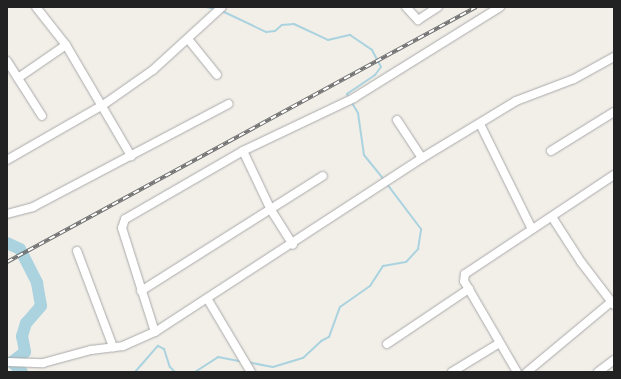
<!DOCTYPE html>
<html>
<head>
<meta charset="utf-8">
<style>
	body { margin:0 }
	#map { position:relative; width:621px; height:379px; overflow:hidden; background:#f2efe9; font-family:"Open Sans",sans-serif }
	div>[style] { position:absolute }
	.stream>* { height:2px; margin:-1px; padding:0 1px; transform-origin:1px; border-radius:1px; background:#aad3df }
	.river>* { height:12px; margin:-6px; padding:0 6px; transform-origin:6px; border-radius:6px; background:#aad3df }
	.roads { filter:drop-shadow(0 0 1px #a9a9a9) drop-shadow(0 0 1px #a9a9a9) }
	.minor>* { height:8px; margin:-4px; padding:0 4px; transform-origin:4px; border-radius:4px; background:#fff }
	.rail>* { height:3.5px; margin-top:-1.75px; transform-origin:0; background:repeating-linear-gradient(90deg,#fff 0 6px,#707070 0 12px); box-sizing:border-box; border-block:1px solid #707070 }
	span { translate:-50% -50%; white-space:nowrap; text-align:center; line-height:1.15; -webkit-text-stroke:3px #fff; paint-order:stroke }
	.frame { position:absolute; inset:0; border:8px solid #222; pointer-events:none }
</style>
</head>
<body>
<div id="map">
	<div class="stream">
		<div style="left:206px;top:7px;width:10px;rotate:11deg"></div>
		<div style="left:222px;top:11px;width:49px;rotate:25.5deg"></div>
		<div style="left:266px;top:32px;width:9px;rotate:-6deg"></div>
		<div style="left:275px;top:31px;width:9px;rotate:-41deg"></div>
		<div style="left:282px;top:25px;width:12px;rotate:-5deg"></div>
		<div style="left:294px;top:24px;width:38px;rotate:25deg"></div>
		<div style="left:328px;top:40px;width:23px;rotate:-13deg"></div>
		<div style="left:350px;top:35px;width:27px;rotate:34deg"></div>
		<div style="left:372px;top:50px;width:19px;rotate:62deg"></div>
		<div style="left:381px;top:67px;width:10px;rotate:127deg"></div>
		<div style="left:375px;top:75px;width:34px;rotate:146deg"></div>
		<div style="left:347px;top:94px;width:5px;rotate:68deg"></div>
		<div style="left:352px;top:103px;width:12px;rotate:59deg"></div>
		<div style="left:358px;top:113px;width:42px;rotate:81.9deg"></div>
		<div style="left:364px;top:155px;width:33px;rotate:51deg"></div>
		<div style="left:247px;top:362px;width:26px;rotate:11deg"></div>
		<div style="left:273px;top:367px;width:31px;rotate:-17deg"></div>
		<div style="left:303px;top:358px;width:25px;rotate:-43deg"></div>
		<div style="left:321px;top:341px;width:9px;rotate:-27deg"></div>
		<div style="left:329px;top:337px;width:32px;rotate:-70deg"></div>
		<div style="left:340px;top:307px;width:37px;rotate:-35deg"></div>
		<div style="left:370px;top:286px;width:24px;rotate:-57deg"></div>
		<div style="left:383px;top:266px;width:23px;rotate:-10deg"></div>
		<div style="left:406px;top:262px;width:18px;rotate:-47deg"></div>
		<div style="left:418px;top:249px;width:20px;rotate:-81deg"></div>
		<div style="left:421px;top:229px;width:56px;rotate:-127.1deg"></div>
		<div style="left:135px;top:372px;width:35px;rotate:-49deg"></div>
		<div style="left:158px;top:346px;width:7px;rotate:27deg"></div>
		<div style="left:164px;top:349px;width:19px;rotate:72deg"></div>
		<div style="left:170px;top:367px;width:7px;rotate:45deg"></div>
		<div style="left:195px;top:372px;width:27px;rotate:-33deg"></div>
		<div style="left:218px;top:357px;width:25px;rotate:11deg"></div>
	</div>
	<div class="river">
		<div style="left:7px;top:243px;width:14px;rotate:25deg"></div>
		<div style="left:20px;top:249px;width:38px;rotate:63deg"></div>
		<div style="left:37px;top:283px;width:23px;rotate:80deg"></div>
		<div style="left:41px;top:306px;width:23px;rotate:131deg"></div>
		<div style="left:26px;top:323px;width:14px;rotate:107deg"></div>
		<div style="left:22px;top:336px;width:16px;rotate:79deg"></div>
		<div style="left:25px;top:352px;width:16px;rotate:142deg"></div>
		<div style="left:12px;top:362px;width:14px;rotate:45deg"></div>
	</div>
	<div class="roads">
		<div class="minor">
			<div style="left:36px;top:7px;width:48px;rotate:51.7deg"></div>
			<div style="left:66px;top:45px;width:129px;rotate:59.6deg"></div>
			<div style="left:406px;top:7px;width:18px;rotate:47deg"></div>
			<div style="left:418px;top:20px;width:24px;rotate:-33deg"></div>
			<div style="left:500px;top:7px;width:172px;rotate:148.1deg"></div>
			<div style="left:354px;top:98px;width:123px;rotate:154.5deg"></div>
			<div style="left:243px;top:151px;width:136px;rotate:150deg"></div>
			<div style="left:125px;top:219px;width:9px;rotate:108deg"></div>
			<div style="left:122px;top:228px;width:109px;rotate:72.4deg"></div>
			<div style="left:155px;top:332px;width:319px;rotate:-33.1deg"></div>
			<div style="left:422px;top:158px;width:110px;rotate:-31.2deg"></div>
			<div style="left:516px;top:101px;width:62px;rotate:-20.8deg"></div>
			<div style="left:574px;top:79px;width:46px;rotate:-28.8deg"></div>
			<div style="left:188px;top:39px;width:46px;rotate:51.1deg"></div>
			<div style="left:7px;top:61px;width:65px;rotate:57.5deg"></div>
			<div style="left:18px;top:78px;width:58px;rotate:-34.5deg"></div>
			<div style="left:397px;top:120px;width:45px;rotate:56.7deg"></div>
			<div style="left:480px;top:124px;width:117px;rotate:63.7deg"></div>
			<div style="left:243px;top:151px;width:65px;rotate:64.6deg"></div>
			<div style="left:271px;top:210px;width:41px;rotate:57.8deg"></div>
			<div style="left:551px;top:151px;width:74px;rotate:-31.8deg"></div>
			<div style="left:7px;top:160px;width:111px;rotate:-29.8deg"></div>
			<div style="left:103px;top:105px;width:61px;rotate:-35deg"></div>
			<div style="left:153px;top:70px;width:93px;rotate:-42.4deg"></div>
			<div style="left:7px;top:214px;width:27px;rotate:-15deg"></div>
			<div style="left:33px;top:207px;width:221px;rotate:-27.8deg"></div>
			<div style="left:552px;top:217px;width:54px;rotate:57.2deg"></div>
			<div style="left:581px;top:262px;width:54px;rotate:52.5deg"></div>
			<div style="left:77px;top:251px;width:103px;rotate:69.4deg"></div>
			<div style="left:141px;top:291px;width:215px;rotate:-32.3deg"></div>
			<div style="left:208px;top:300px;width:84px;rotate:59.2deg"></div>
			<div style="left:387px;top:344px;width:99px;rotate:-33.9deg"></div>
			<div style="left:7px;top:362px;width:36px;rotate:2deg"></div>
			<div style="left:43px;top:363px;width:50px;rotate:-15.2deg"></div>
			<div style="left:91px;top:350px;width:32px;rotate:-7deg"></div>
			<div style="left:123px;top:346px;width:35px;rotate:-24deg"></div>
			<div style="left:452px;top:372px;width:54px;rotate:-31.3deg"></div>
			<div style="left:517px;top:372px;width:105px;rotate:-120.2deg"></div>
			<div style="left:464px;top:281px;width:7px;rotate:-82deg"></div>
			<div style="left:465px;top:274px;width:179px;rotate:-33.6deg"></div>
			<div style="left:527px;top:372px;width:109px;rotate:-39.8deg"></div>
			<div style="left:598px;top:372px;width:20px;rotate:-37deg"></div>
		</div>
	</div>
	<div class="rail">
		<div style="left:7px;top:262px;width:534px;rotate:-28.53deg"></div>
	</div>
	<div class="frame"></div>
</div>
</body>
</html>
